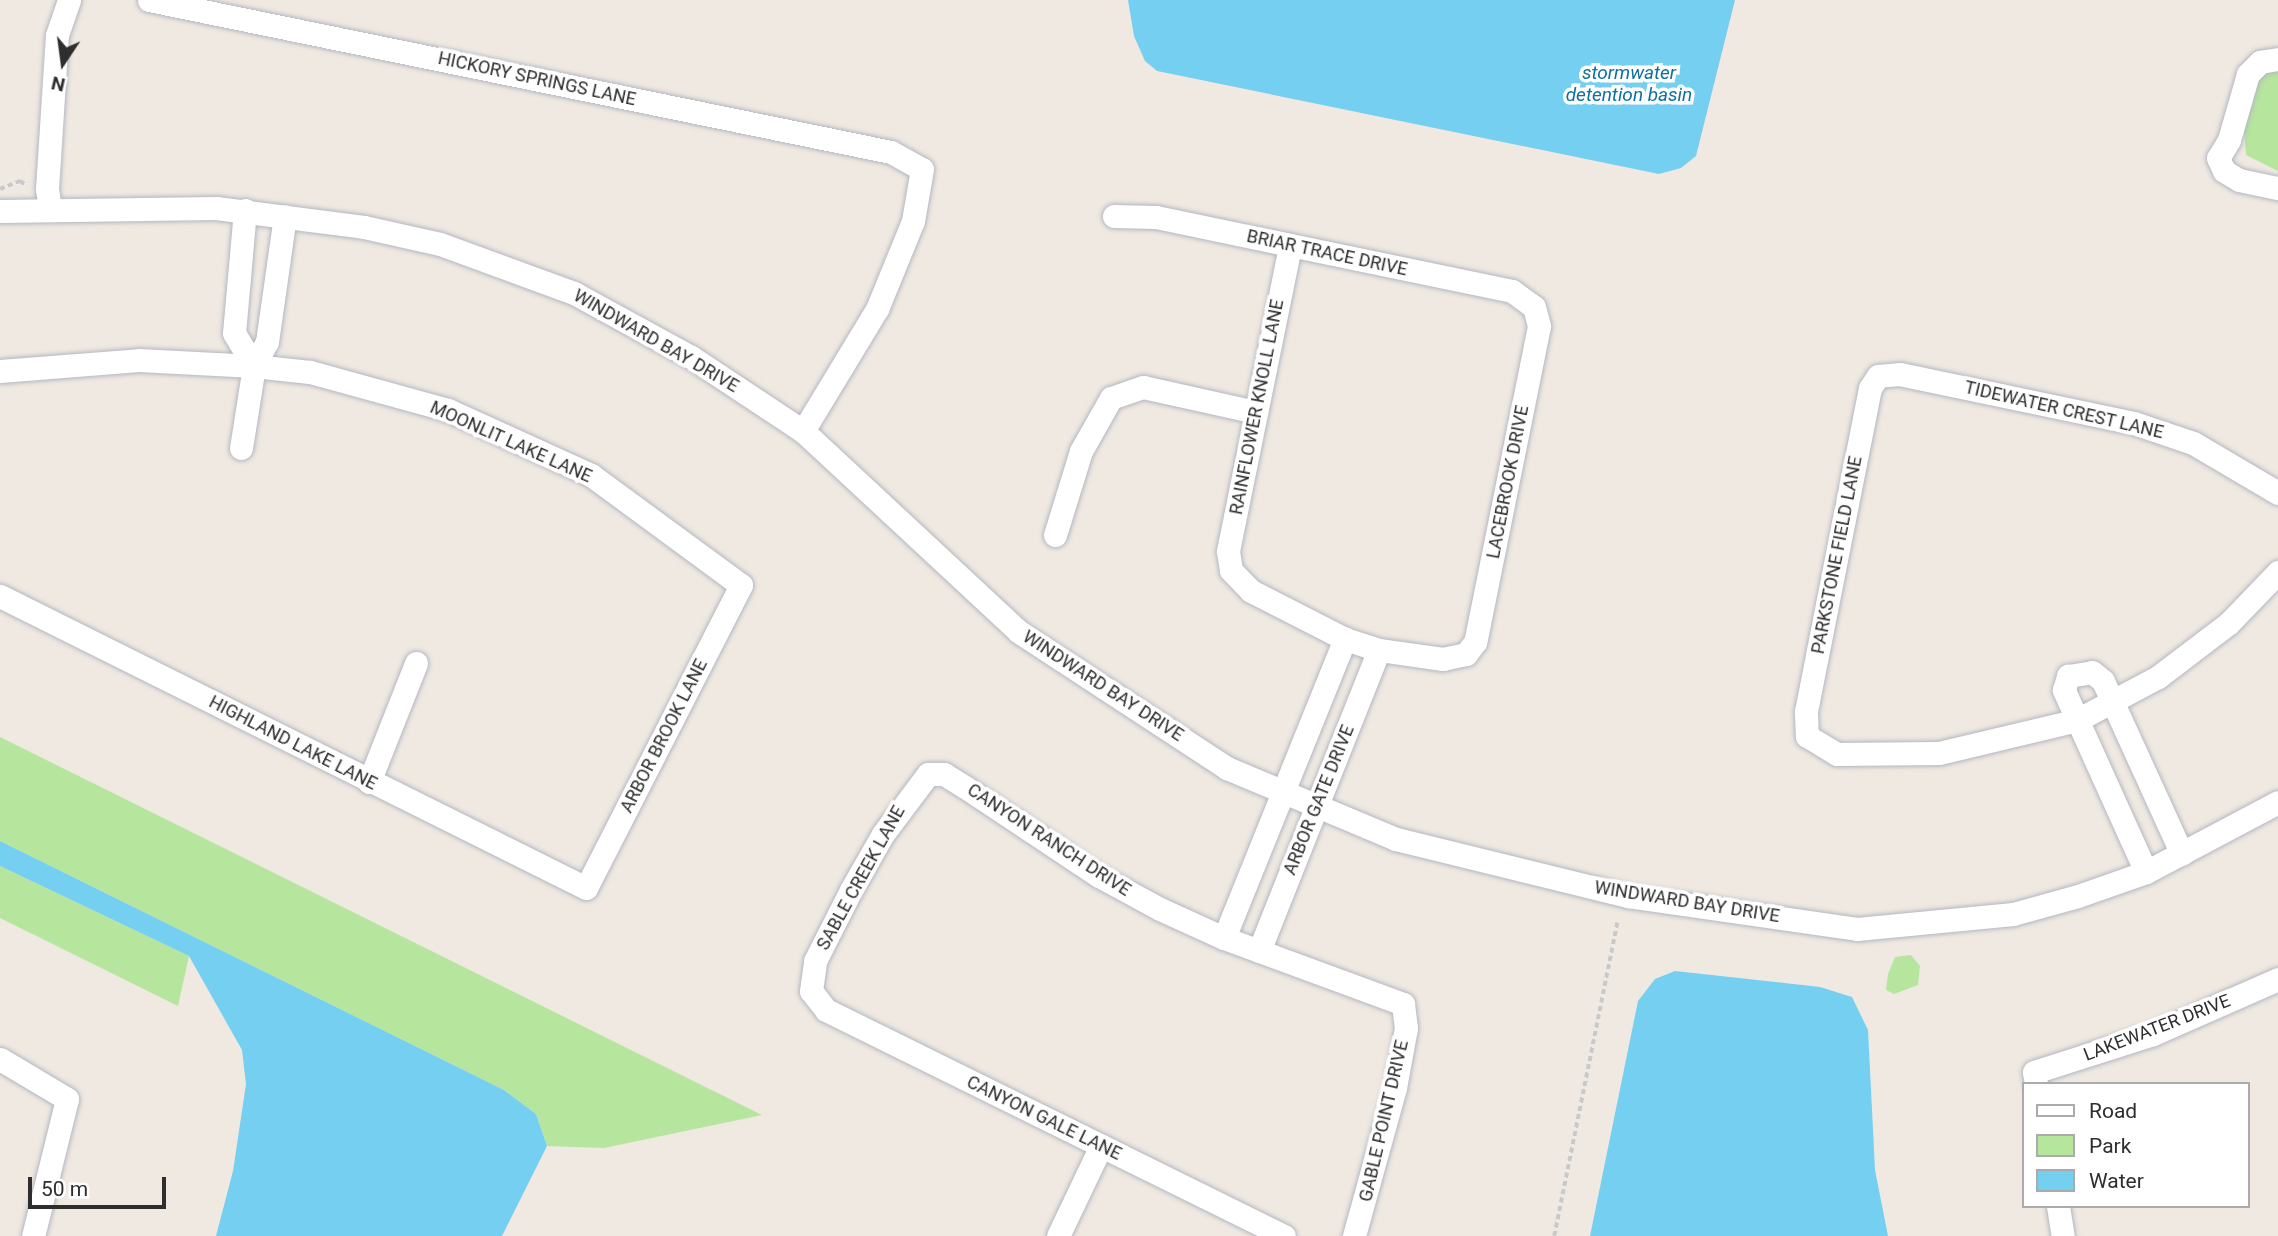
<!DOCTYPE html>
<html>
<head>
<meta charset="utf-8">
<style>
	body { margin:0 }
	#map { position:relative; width:2278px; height:1236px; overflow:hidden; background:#efe9e1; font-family:Roboto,sans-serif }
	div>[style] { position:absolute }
	.green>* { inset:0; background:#b6e59e }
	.water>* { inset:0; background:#75cff0 }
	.path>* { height:3.5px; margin-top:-1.75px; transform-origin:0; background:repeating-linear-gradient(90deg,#c9c9c9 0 5px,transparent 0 8.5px) }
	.roads { filter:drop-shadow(0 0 2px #b4b7c1) drop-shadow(0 0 2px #b4b7c1) }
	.minor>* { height:23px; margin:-11.5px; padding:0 11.5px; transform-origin:11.5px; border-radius:11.5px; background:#fff }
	span { translate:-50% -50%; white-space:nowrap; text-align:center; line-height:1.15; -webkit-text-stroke:7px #fff; paint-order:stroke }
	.street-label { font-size:18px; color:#2e2e2e }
	.water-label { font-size:19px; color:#0d6fa3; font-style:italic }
	.legend { position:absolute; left:2022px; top:1082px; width:228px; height:126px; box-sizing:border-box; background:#fff; border:2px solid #ababab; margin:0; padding:9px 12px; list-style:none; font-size:21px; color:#2e2e2e }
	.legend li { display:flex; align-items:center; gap:14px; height:35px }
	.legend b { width:35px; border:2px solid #ababab }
	.north { position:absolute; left:28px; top:28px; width:70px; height:70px; -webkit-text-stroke:5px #fff; paint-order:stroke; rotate:193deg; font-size:19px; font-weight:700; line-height:28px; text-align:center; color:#2e2e2e }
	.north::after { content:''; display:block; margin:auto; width:24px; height:32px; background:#2e2e2e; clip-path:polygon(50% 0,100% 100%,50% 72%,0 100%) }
	.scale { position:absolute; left:28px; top:1177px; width:138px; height:32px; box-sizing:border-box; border:4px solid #2e2e2e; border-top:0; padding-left:9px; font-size:21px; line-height:24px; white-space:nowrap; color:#2e2e2e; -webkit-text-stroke:5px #fff; paint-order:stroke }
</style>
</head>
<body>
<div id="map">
	<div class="green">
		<div style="clip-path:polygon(2278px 69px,2278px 171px,2246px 155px,2244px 131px,2256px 77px)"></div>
		<div style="clip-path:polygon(0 737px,762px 1115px,604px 1148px,547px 1146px,536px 1114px,504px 1090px,0 841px)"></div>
		<div style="clip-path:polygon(0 866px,189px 956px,178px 1006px,0 918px)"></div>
		<div style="clip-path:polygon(1911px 955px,1920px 966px,1918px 985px,1894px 994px,1886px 990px,1888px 974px,1895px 957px)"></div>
	</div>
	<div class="water">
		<div style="clip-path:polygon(1128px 0,1735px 0,1696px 156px,1681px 168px,1659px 174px,1157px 71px,1145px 61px,1134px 36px)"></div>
		<div style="clip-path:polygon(0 841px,504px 1090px,536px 1114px,547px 1146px,502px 1236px,216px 1236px,233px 1171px,246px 1084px,242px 1050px,189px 956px,0 866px)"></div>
		<div style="clip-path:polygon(1675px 971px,1820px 987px,1852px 997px,1868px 1030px,1875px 1170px,1888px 1236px,1590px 1236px,1638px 1001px,1655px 979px)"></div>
	</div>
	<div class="path">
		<div style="left:0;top:189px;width:22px;rotate:-22deg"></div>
		<div style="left:20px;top:181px;width:7px;rotate:34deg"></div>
		<div style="left:1554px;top:1236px;width:323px;rotate:-78.6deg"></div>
	</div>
	<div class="roads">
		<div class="minor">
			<div style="left:149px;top:0;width:757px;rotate:11.58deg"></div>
			<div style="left:891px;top:152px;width:35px;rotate:29deg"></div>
			<div style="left:922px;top:169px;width:53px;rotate:99.8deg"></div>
			<div style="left:913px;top:221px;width:95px;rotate:112.2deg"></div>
			<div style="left:877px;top:309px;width:143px;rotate:121.2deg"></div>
			<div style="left:2278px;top:59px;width:18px;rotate:171deg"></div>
			<div style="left:2260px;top:62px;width:17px;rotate:135deg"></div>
			<div style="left:2248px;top:74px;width:69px;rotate:106.1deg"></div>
			<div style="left:2229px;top:140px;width:21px;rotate:121deg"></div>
			<div style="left:2218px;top:158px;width:14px;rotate:65deg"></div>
			<div style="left:2224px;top:171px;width:17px;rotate:31deg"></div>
			<div style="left:2239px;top:180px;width:40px;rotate:12deg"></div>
			<div style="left:50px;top:208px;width:19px;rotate:-99deg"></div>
			<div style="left:47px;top:189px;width:154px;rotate:-86.3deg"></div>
			<div style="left:57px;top:35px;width:37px;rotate:-71deg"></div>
			<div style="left:245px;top:210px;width:123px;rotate:95.1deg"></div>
			<div style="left:234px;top:333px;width:39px;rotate:59deg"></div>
			<div style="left:0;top:211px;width:216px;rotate:-0.8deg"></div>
			<div style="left:216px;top:208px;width:149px;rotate:7.3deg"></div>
			<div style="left:364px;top:227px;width:78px;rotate:12.6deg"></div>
			<div style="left:440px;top:244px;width:143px;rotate:20.1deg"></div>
			<div style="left:574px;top:293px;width:133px;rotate:28.7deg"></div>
			<div style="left:691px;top:357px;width:134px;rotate:33.5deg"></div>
			<div style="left:803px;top:431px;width:295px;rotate:42.9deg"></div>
			<div style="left:1019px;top:632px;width:249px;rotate:33.2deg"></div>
			<div style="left:1227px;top:768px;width:183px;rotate:22.8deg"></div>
			<div style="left:1396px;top:839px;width:239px;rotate:13.8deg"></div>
			<div style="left:1628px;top:896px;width:231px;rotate:8.2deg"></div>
			<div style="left:1857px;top:929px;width:157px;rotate:-5.5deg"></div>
			<div style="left:2013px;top:914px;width:67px;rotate:-15.5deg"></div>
			<div style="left:2078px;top:896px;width:72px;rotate:-19.4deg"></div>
			<div style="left:2146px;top:872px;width:149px;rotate:-27.9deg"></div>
			<div style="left:1114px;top:216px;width:42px;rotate:1.4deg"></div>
			<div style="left:1156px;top:217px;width:137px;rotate:11.8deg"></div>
			<div style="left:1290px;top:245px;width:227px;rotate:11.7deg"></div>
			<div style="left:1512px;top:291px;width:27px;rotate:36deg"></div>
			<div style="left:1534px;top:307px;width:20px;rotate:75deg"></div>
			<div style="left:1539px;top:326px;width:322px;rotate:101.4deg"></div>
			<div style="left:1475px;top:642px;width:15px;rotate:127deg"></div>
			<div style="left:1466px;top:654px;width:24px;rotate:168deg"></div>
			<div style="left:1443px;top:659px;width:65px;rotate:-172deg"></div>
			<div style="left:1379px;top:650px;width:36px;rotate:-162deg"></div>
			<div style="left:1345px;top:639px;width:106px;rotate:-152.9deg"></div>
			<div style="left:1251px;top:591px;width:29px;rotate:-134deg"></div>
			<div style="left:1231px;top:570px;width:19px;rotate:-99deg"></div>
			<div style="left:1228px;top:551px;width:312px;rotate:-78.5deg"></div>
			<div style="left:0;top:371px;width:139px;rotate:-4.5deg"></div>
			<div style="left:139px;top:360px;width:115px;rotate:3deg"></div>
			<div style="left:254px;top:366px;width:56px;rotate:6.1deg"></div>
			<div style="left:310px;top:372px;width:143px;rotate:15.4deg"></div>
			<div style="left:448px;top:410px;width:157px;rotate:24.4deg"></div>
			<div style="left:591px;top:475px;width:186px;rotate:36.3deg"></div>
			<div style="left:741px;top:585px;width:340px;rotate:117.1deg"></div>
			<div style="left:586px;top:888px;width:655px;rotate:-153.51deg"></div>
			<div style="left:241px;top:448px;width:83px;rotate:-81deg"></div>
			<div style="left:254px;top:366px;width:27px;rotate:-62deg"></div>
			<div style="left:267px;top:342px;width:127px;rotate:-81.9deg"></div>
			<div style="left:2278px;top:493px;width:99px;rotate:-149.5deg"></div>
			<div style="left:2193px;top:443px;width:62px;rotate:-161.3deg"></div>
			<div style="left:2134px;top:423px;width:239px;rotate:-168.2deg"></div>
			<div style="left:1900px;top:374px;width:22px;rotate:175deg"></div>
			<div style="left:1878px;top:376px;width:14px;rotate:124deg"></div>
			<div style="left:1870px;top:388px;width:330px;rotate:101.2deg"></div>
			<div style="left:1806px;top:712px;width:24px;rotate:88deg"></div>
			<div style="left:1807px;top:736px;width:35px;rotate:31deg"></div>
			<div style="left:1837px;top:754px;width:102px;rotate:-0.6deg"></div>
			<div style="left:1939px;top:753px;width:142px;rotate:-13.4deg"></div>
			<div style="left:2077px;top:720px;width:92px;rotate:-28deg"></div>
			<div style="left:2158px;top:677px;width:89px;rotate:-37.3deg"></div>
			<div style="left:2229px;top:623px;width:71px;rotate:-46.1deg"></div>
			<div style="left:1055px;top:535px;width:88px;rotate:-72.8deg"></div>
			<div style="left:1081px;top:451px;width:61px;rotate:-60.5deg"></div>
			<div style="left:1111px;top:398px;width:34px;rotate:-19deg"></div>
			<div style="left:1143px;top:387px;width:116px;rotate:12.5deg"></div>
			<div style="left:369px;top:782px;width:128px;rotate:-68.4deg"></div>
			<div style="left:2146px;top:872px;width:200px;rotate:-114.3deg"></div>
			<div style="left:2064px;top:690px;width:15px;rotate:-74deg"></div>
			<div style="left:2068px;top:676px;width:24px;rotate:-9deg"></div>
			<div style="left:2092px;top:672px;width:14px;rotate:39deg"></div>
			<div style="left:2103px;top:681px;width:190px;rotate:65.5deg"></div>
			<div style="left:1224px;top:938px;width:323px;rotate:-68deg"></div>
			<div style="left:1259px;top:951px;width:324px;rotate:-68.3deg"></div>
			<div style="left:0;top:1059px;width:78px;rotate:30.8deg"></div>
			<div style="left:67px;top:1099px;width:141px;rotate:103.9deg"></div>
			<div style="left:2036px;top:1084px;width:12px;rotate:-99deg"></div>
			<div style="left:2034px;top:1072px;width:125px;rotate:-17.7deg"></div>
			<div style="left:2153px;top:1034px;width:137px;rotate:-23.7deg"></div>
			<div style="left:2058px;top:1206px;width:30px;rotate:81deg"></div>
			<div style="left:1058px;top:1236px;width:100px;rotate:-64.5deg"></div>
			<div style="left:1284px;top:1236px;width:511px;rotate:-153.74deg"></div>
			<div style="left:826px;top:1010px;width:24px;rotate:-128deg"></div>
			<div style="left:811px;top:991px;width:30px;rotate:-82deg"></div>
			<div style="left:815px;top:961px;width:80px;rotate:-63.1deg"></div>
			<div style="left:851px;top:890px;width:64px;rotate:-60.3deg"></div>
			<div style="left:883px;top:834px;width:75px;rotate:-53.1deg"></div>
			<div style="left:928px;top:774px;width:16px"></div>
			<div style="left:944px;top:774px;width:25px;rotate:32deg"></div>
			<div style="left:965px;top:787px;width:161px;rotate:33.6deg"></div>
			<div style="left:1099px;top:876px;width:69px;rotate:28.4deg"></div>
			<div style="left:1160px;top:909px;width:70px;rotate:24.4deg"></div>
			<div style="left:1224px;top:938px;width:191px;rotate:20.2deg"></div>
			<div style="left:1403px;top:1004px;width:24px;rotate:83deg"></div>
			<div style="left:1406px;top:1028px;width:61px;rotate:100.4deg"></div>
			<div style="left:1395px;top:1088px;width:154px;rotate:105.5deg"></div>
		</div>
	</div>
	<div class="street-label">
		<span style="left:537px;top:79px;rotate:12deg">HICKORY SPRINGS LANE</span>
		<span style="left:1327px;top:253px;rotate:12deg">BRIAR TRACE DRIVE</span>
		<span style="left:656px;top:341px;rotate:30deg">WINDWARD BAY DRIVE</span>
		<span style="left:1257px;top:407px;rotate:-79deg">RAINFLOWER KNOLL LANE</span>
		<span style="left:2064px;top:410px;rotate:13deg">TIDEWATER CREST LANE</span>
		<span style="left:511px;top:442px;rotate:24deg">MOONLIT LAKE LANE</span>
		<span style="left:1508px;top:482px;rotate:-79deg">LACEBROOK DRIVE</span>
		<span style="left:1837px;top:555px;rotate:-79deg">PARKSTONE FIELD LANE</span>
		<span style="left:1103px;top:686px;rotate:33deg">WINDWARD BAY DRIVE</span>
		<span style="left:664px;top:736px;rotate:-63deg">ARBOR BROOK LANE</span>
		<span style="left:293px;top:743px;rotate:27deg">HIGHLAND LAKE LANE</span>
		<span style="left:1319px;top:800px;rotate:-68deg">ARBOR GATE DRIVE</span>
		<span style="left:1049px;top:840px;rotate:33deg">CANYON RANCH DRIVE</span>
		<span style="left:861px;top:878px;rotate:-61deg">SABLE CREEK LANE</span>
		<span style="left:1687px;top:902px;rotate:9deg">WINDWARD BAY DRIVE</span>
		<span style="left:2157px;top:1028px;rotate:-21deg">LAKEWATER DRIVE</span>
		<span style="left:1044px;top:1118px;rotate:26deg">CANYON GALE LANE</span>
		<span style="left:1384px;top:1121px;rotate:-77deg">GABLE POINT DRIVE</span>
	</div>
	<div class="water-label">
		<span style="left:1629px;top:84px">stormwater<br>detention basin</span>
	</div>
	<ul class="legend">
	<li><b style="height:9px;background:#fff"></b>Road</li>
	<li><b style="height:19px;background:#b6e59e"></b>Park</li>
	<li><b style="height:19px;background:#75cff0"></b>Water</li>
	</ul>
	<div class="north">N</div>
	<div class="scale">50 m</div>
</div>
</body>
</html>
